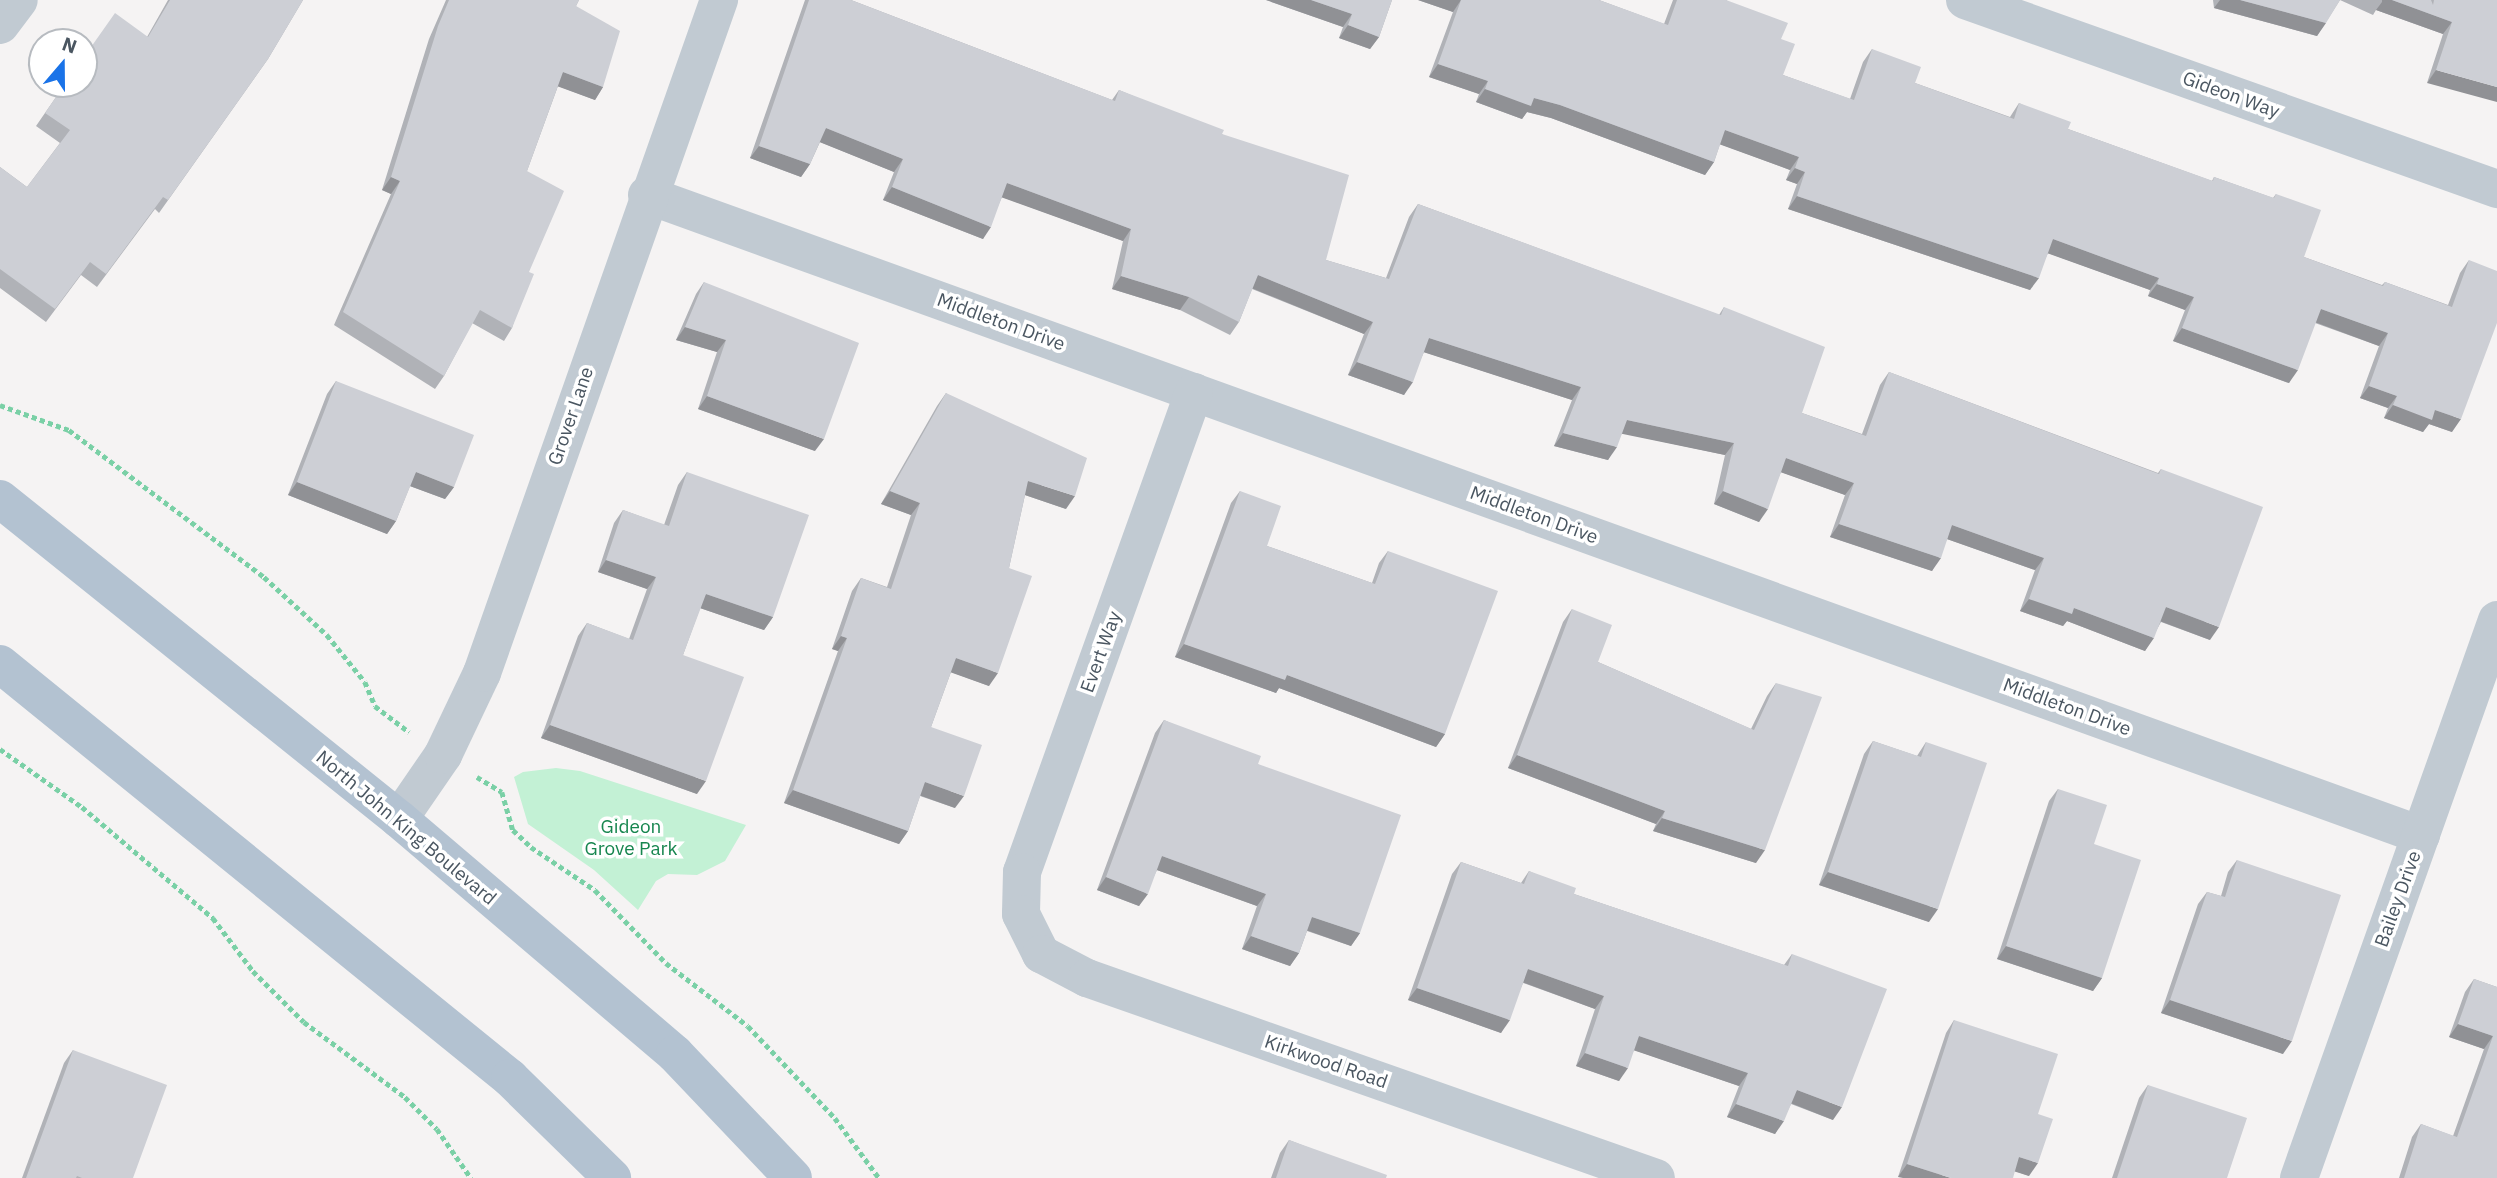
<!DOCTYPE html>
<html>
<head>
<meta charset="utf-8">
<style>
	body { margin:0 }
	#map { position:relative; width:2497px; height:1178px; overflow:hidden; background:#f5f3f3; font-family:"IBM Plex Sans",sans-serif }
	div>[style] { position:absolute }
	.green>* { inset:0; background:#c3f1d5 }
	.path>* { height:4.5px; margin-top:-2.25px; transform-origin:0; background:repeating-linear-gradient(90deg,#7ad0a6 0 5px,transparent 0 8.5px) }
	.minor>* { height:38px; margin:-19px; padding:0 19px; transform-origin:19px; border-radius:19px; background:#c1cad2 }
	.major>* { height:38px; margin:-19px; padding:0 19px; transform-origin:19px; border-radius:19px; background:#b3c2d1 }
	.wall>* { inset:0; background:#b0b2b7 }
	.shaded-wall>* { inset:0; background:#909195 }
	.building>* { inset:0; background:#cdcfd5 }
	span { translate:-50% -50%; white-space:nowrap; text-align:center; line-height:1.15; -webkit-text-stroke:7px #fff; paint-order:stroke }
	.street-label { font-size:19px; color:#4a5661 }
	.park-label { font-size:19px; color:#17864f }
	.north { position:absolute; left:28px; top:28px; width:70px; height:70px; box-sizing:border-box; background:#fff; border:2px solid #b7bbc0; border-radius:50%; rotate:20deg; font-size:19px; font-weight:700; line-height:28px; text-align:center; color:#4a5661 }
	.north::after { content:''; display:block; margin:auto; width:24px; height:32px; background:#1a73e8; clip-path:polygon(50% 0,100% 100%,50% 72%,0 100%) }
</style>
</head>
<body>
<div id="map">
	<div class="green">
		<div style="clip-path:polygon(556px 768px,580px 771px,746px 825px,725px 861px,697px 875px,668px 874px,656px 881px,638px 910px,594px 870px,528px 824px,514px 777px,523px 772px)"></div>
	</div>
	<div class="path">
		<div style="left:0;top:405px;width:73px;rotate:19.9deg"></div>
		<div style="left:69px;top:430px;width:244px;rotate:37deg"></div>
		<div style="left:264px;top:577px;width:86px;rotate:42.6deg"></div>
		<div style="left:327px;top:635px;width:60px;rotate:51deg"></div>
		<div style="left:365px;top:682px;width:26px;rotate:67deg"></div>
		<div style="left:375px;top:706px;width:43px;rotate:37.4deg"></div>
		<div style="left:0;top:749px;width:100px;rotate:35.3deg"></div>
		<div style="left:82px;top:807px;width:172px;rotate:40.3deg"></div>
		<div style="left:213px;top:918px;width:66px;rotate:53deg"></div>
		<div style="left:253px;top:971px;width:72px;rotate:45deg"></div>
		<div style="left:304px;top:1022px;width:126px;rotate:36.6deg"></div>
		<div style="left:405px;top:1097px;width:45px;rotate:45deg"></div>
		<div style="left:437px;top:1129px;width:60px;rotate:55.2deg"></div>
		<div style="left:477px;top:777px;width:29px;rotate:31deg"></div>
		<div style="left:502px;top:792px;width:40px;rotate:74deg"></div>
		<div style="left:513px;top:830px;width:25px;rotate:43deg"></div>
		<div style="left:531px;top:847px;width:77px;rotate:33.9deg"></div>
		<div style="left:595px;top:890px;width:102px;rotate:45.8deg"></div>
		<div style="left:666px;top:963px;width:103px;rotate:37.5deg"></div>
		<div style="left:748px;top:1026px;width:127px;rotate:46.6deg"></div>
		<div style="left:835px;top:1118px;width:74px;rotate:53.7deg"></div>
	</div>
	<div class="minor">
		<div style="left:1965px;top:0;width:565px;rotate:19.56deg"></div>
		<div style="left:0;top:25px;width:31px;rotate:-53deg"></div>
		<div style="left:647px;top:195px;width:1886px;rotate:19.84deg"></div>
		<div style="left:1194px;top:392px;width:510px;rotate:109.71deg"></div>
		<div style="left:1022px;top:872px;width:42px;rotate:91.4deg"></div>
		<div style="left:1021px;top:914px;width:45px;rotate:63.4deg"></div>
		<div style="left:1041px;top:954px;width:52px;rotate:27.6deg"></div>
		<div style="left:1087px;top:978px;width:603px;rotate:19.37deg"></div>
		<div style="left:399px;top:819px;width:78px;rotate:-55.5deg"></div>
		<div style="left:443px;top:755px;width:91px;rotate:-64.6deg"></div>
		<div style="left:482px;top:673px;width:714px;rotate:-70.6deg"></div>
		<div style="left:2299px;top:1178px;width:592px;rotate:-70.46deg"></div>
	</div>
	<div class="major">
		<div style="left:0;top:499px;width:511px;rotate:38.73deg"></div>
		<div style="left:399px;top:819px;width:362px;rotate:40.4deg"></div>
		<div style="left:675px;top:1054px;width:171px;rotate:46.4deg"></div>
		<div style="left:0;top:664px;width:657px;rotate:39.07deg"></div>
		<div style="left:510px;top:1078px;width:143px;rotate:44.4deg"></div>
	</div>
	<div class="wall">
		<div style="clip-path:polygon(168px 0,303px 0,268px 59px,159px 213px,155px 209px,97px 287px,81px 275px,46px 322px,0 288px,0 167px,27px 187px,60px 143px,36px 126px,65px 84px,147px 37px)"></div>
		<div style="clip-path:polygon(446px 0,579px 0,576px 6px,603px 87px,595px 100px,558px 86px,527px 171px,529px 272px,512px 328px,504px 341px,472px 323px,444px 376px,435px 389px,334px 325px,391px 194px,382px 190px,429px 39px)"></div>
		<div style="clip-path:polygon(805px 0,851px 0,1112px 100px,1119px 90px,1222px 134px,1326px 260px,1386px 278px,1409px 217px,1418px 204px,1719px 315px,1724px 307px,1802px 413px,1862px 434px,1880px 385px,1889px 372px,2158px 473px,2161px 469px,2210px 640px,2161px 622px,2145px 651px,2067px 621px,2063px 626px,2020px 611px,2035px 570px,1947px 539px,1932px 571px,1830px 537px,1845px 495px,1781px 472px,1759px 522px,1714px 504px,1725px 455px,1622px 433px,1608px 460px,1554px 446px,1572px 400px,1424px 352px,1404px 395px,1348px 375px,1364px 334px,1252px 289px,1239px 322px,1230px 335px,1180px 310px,1112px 289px,1123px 241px,1002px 197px,983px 239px,883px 200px,894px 172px,820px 142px,810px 164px,801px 177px,750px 158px)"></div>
		<div style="clip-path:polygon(1266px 0,1392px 0,1379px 37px,1370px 49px,1339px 38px,1343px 27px)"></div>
		<div style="clip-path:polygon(1418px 0,1599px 0,1664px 24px,1673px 0,1726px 0,1781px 39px,1783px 75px,1850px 99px,1863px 62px,1872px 49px,1915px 83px,2010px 117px,2019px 103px,2068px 129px,2212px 181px,2214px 177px,2273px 198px,2276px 194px,2304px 257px,2382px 285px,2385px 282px,2448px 305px,2460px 273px,2469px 260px,2452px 432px,2429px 424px,2423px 432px,2384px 418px,2388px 408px,2360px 398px,2379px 346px,2315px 323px,2289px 383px,2173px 341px,2185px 310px,2148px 296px,2150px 290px,2048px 253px,2030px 290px,1788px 209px,1797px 184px,1786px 180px,1790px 170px,1720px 144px,1714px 162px,1705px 175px,1551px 118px,1527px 112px,1522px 119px,1476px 102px,1479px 94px,1429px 77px,1453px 12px)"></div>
		<div style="clip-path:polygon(2213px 0,2340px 0,2317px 36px,2214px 8px)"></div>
		<div style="clip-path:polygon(2340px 0,2497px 0,2427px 83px,2443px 34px,2376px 10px,2373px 15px)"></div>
		<div style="clip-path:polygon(704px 282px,815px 451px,698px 409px,717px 352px,676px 340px,696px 294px)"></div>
		<div style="clip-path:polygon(336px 381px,454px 487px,445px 499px,410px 486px,396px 521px,387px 534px,288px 495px,327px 394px)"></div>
		<div style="clip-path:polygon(946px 393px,1066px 509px,1025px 495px,1009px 568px,989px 686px,951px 672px,931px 727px,955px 808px,920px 796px,908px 831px,899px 844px,784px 803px,838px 651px,832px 649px,852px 591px,861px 578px,887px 587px,911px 515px,881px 504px,937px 406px)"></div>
		<div style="clip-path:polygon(687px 472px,773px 617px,764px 630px,700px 608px,683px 655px,697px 794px,541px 738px,578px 636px,587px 623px,629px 639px,647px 589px,598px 572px,614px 523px,623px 510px,664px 525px,678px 485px)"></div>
		<div style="clip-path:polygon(1240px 491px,1267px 546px,1372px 583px,1379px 563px,1388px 551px,1445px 734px,1436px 747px,1279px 688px,1276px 693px,1175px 657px,1231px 503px)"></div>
		<div style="clip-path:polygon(1572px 609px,1598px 662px,1751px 729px,1767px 696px,1776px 683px,1756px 863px,1653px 831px,1656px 824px,1508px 768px,1563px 622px)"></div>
		<div style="clip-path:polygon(1164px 720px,1258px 764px,1360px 933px,1351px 946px,1307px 931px,1299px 953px,1290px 966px,1242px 949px,1257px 906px,1157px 870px,1139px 906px,1097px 890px,1155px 733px)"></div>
		<div style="clip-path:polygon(1873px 741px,1917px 756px,1926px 742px,1929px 922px,1819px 885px,1864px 754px)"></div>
		<div style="clip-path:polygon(2058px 789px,2094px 844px,2102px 978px,2093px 991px,1997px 959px,2049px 801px)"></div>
		<div style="clip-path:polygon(2237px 860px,2283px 1054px,2161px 1013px,2198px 904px,2207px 892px,2221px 896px,2228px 872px)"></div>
		<div style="clip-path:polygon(1461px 862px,1521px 883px,1529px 871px,1574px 894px,1784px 965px,1792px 954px,1833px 1120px,1791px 1104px,1775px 1134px,1727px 1117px,1739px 1086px,1634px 1050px,1619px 1081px,1576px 1066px,1595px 1009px,1523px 983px,1501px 1033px,1408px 1000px,1452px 874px)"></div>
		<div style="clip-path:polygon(2474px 979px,2497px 987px,2497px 1178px,2399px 1178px,2412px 1137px,2421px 1124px,2453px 1136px,2484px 1049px,2449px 1037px,2465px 992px)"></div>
		<div style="clip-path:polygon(1954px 1020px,2038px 1114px,2029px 1176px,2015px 1171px,1898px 1177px,1946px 1033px)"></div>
		<div style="clip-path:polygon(73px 1050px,133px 1178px,22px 1178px,64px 1063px)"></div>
		<div style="clip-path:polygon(2148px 1085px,2227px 1178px,2112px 1178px,2139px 1098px)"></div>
		<div style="clip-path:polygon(1289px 1140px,1386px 1178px,1271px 1178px,1280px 1153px)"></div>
	</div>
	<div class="shaded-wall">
		<div style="clip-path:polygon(1266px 0,1311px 0,1352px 14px,1343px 27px)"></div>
		<div style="clip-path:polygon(1418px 0,1461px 0,1453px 12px)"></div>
		<div style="clip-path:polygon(2220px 0,2240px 0,2326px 23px,2317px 36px,2214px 8px)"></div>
		<div style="clip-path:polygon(2382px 0,2392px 0,2452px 22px,2443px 34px,2376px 10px,2382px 2px)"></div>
		<div style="clip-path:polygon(1348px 25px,1379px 37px,1370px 49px,1339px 38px)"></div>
		<div style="clip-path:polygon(1438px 64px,1488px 81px,1479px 94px,1429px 77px)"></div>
		<div style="clip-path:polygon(2436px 70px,2497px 87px,2497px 102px,2427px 83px)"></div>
		<div style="clip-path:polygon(563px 72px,603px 87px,595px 100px,554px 85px)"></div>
		<div style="clip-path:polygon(1485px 89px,1534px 98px,1560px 105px,1714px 162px,1705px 175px,1551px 118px,1527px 112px,1522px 119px,1476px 102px)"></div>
		<div style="clip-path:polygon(826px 128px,903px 159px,894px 172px,817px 141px)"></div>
		<div style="clip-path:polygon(1725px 130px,1799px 157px,1790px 170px,1716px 143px)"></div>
		<div style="clip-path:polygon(759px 146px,810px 164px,801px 177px,750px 158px)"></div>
		<div style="clip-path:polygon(1795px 168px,1805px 172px,1797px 184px,1786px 180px)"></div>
		<div style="clip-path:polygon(391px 177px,400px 181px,391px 194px,382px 190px)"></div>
		<div style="clip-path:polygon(1007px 183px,1131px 229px,1123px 241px,998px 196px)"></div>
		<div style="clip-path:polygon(892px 187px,991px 227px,983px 239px,883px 200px)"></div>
		<div style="clip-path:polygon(1797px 196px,2039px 278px,2030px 290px,1788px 209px)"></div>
		<div style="clip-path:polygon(2053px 239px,2159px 278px,2150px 290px,2044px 252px)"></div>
		<div style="clip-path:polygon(1258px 275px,1373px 322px,1364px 334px,1249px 287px)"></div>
		<div style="clip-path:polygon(1121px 276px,1189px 297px,1180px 310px,1112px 289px)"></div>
		<div style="clip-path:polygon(2157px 284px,2194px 297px,2185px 310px,2148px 296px)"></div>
		<div style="clip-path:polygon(2321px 309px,2388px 333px,2379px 346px,2312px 321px)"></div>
		<div style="clip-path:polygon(685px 327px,726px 340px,717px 352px,676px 340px)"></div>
		<div style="clip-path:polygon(2182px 328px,2298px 370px,2289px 383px,2173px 341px)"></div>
		<div style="clip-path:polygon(1429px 338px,1581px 387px,1572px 400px,1420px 351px)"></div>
		<div style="clip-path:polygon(1357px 362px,1413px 382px,1404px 395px,1348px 375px)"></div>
		<div style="clip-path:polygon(2369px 386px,2397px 396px,2388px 408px,2360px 398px)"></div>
		<div style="clip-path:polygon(707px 396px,824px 439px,815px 451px,698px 409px)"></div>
		<div style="clip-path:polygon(2393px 405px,2435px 410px,2461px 419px,2452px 432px,2429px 424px,2423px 432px,2384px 418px)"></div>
		<div style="clip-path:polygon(1627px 420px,1734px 443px,1725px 455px,1618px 433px)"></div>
		<div style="clip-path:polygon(1563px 433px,1617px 447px,1608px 460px,1554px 446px)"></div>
		<div style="clip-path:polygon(1786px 458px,1854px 483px,1845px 495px,1777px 471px)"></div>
		<div style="clip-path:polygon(416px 472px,454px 487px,445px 499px,407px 485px)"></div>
		<div style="clip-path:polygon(1028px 481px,1075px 496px,1066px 509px,1019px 493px)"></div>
		<div style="clip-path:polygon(297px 482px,396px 521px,387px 534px,288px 495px)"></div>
		<div style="clip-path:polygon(890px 491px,920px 503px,911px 515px,881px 504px)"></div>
		<div style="clip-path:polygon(1723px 491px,1768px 509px,1759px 522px,1714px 504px)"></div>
		<div style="clip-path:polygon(1839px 524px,1941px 558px,1932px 571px,1830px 537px)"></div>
		<div style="clip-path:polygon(1952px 525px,2044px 558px,2035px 570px,1944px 538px)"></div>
		<div style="clip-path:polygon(606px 560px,656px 577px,647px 589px,598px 572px)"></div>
		<div style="clip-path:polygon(706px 594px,773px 617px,764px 630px,697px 607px)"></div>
		<div style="clip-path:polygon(2029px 599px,2074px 608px,2154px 638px,2145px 651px,2067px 621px,2063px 626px,2020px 611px)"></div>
		<div style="clip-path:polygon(2166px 607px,2219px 627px,2210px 640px,2157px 620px)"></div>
		<div style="clip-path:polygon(841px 636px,847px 638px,838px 651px,832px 649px)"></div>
		<div style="clip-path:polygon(1184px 644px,1287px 675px,1445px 734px,1436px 747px,1279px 688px,1276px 693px,1175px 657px)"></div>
		<div style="clip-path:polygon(956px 658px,998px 673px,989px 686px,947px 671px)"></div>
		<div style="clip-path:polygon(550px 725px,706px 781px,697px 794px,541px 738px)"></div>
		<div style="clip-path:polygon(1517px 755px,1665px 811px,1656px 824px,1508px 768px)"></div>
		<div style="clip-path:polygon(925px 782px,964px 796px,955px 808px,916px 794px)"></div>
		<div style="clip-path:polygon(793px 790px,908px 831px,899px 844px,784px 803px)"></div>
		<div style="clip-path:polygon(1662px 818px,1765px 850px,1756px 863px,1653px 831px)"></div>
		<div style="clip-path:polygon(1162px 856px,1266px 894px,1257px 906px,1154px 869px)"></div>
		<div style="clip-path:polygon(1828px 872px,1938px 909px,1929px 922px,1819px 885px)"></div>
		<div style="clip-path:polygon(1106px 877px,1148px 894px,1139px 906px,1097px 890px)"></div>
		<div style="clip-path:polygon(1312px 917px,1360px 933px,1351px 946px,1303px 929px)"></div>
		<div style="clip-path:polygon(1251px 936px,1299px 953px,1290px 966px,1242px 949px)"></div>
		<div style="clip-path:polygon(2006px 946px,2102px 978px,2093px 991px,1997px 959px)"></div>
		<div style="clip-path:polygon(1528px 969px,1604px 996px,1595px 1009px,1519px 981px)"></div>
		<div style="clip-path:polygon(1417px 988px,1510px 1020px,1501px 1033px,1408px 1000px)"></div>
		<div style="clip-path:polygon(2170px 1000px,2292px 1041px,2283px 1054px,2161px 1013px)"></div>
		<div style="clip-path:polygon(2458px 1024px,2493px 1036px,2484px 1049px,2449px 1037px)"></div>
		<div style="clip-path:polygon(1639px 1036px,1748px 1073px,1739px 1086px,1630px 1049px)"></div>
		<div style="clip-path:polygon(1585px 1053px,1628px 1068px,1619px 1081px,1576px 1066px)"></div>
		<div style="clip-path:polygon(1797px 1090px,1842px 1107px,1833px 1120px,1788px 1102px)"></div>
		<div style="clip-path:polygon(1736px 1104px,1784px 1121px,1775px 1134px,1727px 1117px)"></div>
		<div style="clip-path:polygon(2019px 1157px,2038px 1163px,2029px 1176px,2010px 1170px)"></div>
		<div style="clip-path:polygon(1907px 1164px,1951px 1178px,1903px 1178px,1898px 1177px)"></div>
	</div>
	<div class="building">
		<div style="clip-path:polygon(170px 0,303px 0,268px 59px,168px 200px,163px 197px,106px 274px,90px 262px,55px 309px,0 269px,0 167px,27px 187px,70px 130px,45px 113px,65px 84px,84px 84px,84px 57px,115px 13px,148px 37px)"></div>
		<div style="clip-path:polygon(449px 0,579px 0,576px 6px,620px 31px,603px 87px,563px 72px,527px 171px,564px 191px,529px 272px,534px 274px,512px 328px,480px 310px,444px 376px,343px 312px,400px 181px,391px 177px,438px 26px)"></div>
		<div style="clip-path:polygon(809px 0,851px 0,1115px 101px,1119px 90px,1224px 130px,1222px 134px,1349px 175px,1326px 260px,1389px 279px,1418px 204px,1721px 315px,1724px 307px,1825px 347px,1802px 413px,1866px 436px,1889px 372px,2159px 474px,2161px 469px,2263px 507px,2219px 627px,2166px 607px,2154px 638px,2074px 608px,2072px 614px,2029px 599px,2044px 558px,1952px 525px,1941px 558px,1839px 524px,1854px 483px,1786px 458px,1768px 509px,1723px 491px,1734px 443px,1627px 420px,1617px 447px,1563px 433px,1581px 387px,1429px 338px,1413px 382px,1357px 362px,1373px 322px,1258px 275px,1239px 322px,1189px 297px,1121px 276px,1131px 229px,1007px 183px,991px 227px,892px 187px,903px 159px,826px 128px,810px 164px,759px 146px)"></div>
		<div style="clip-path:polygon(1311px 0,1392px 0,1379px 37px,1348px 25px,1352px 14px)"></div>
		<div style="clip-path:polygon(1461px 0,1599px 0,1668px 25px,1677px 0,1726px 0,1788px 23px,1781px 39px,1795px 44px,1783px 75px,1854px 100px,1872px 49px,1921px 67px,1915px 83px,2014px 119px,2019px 103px,2071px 122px,2068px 129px,2213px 181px,2214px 177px,2274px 198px,2276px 194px,2321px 210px,2304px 257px,2383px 286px,2385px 282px,2452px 307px,2469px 260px,2497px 271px,2497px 323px,2461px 419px,2435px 410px,2432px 420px,2393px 405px,2397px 396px,2369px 386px,2388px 333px,2321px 309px,2298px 370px,2182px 328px,2194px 297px,2157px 284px,2159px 278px,2053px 239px,2039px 278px,1797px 196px,1805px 172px,1795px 168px,1799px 157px,1725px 130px,1714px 162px,1560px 105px,1534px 98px,1531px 106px,1485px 89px,1488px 81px,1438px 64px)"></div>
		<div style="clip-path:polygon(2240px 0,2340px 0,2326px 23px)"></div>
		<div style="clip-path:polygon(2392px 0,2431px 0,2433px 5px,2434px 0,2497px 0,2497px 87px,2436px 70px,2452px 22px)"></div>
		<div style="clip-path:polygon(704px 282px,859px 343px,824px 439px,707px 396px,726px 340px,685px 327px)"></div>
		<div style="clip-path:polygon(336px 381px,474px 435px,454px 487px,416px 472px,396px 521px,297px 482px)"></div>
		<div style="clip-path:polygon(946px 393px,1087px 458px,1075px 496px,1028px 481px,1009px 568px,1032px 576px,998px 673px,956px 658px,931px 727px,982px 745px,964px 796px,925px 782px,908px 831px,793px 790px,847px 638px,841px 636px,861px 578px,891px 589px,920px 503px,890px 491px)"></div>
		<div style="clip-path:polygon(687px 472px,809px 515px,773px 617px,706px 594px,683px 655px,744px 677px,706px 781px,550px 725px,587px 623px,633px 640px,656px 577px,606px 560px,623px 510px,669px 526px)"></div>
		<div style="clip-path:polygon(1240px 491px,1281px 506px,1267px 546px,1375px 584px,1388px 551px,1498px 591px,1445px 734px,1287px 675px,1285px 680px,1184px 644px)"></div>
		<div style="clip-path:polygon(1572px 609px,1612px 625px,1598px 662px,1754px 730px,1776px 683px,1822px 697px,1765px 850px,1662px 818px,1665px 811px,1517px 755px)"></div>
		<div style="clip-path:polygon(1164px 720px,1261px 756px,1258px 764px,1401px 815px,1360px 933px,1312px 917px,1299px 953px,1251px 936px,1266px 894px,1162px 856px,1148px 894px,1106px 877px)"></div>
		<div style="clip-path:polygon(1873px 741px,1921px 757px,1926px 742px,1987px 763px,1938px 909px,1828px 872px)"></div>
		<div style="clip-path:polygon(2058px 789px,2107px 805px,2094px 844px,2141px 860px,2102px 978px,2006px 946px)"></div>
		<div style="clip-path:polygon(2237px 860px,2341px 895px,2292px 1041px,2170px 1000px,2207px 892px,2225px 897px)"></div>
		<div style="clip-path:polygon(1461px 862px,1524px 884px,1529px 871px,1576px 888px,1574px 894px,1788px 966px,1792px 954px,1887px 989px,1842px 1107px,1797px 1090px,1784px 1121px,1736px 1104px,1748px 1073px,1639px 1036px,1628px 1068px,1585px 1053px,1604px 996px,1528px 969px,1510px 1020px,1417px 988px)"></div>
		<div style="clip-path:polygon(2474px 979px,2497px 987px,2497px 1178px,2404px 1178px,2421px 1124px,2457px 1137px,2493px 1036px,2458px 1024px)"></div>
		<div style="clip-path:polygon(1954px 1020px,2058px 1054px,2038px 1114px,2053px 1119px,2038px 1163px,2019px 1157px,2013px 1178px,1951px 1178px,1907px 1164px)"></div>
		<div style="clip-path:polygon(73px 1050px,167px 1085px,133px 1178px,82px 1178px,77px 1176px,76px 1178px,26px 1178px)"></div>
		<div style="clip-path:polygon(2148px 1085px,2247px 1118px,2227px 1178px,2117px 1178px)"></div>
		<div style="clip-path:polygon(1289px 1140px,1387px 1175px,1386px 1178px,1276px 1178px)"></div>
	</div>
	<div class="street-label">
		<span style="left:2231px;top:95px;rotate:20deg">Gideon Way</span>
		<span style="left:1001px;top:322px;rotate:20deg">Middleton Drive</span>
		<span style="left:571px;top:416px;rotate:-71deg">Grover Lane</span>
		<span style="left:1534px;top:515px;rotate:20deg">Middleton Drive</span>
		<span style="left:1101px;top:652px;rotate:-70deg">Evert Way</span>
		<span style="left:2067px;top:707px;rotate:20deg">Middleton Drive</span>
		<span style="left:406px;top:828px;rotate:40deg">North John King Boulevard</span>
		<span style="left:2398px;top:899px;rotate:-70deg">Bailey Drive</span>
		<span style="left:1326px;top:1062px;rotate:19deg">Kirkwood Road</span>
	</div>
	<div class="park-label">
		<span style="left:631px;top:838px">Gideon<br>Grove Park</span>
	</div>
	<div class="north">N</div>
</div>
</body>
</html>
